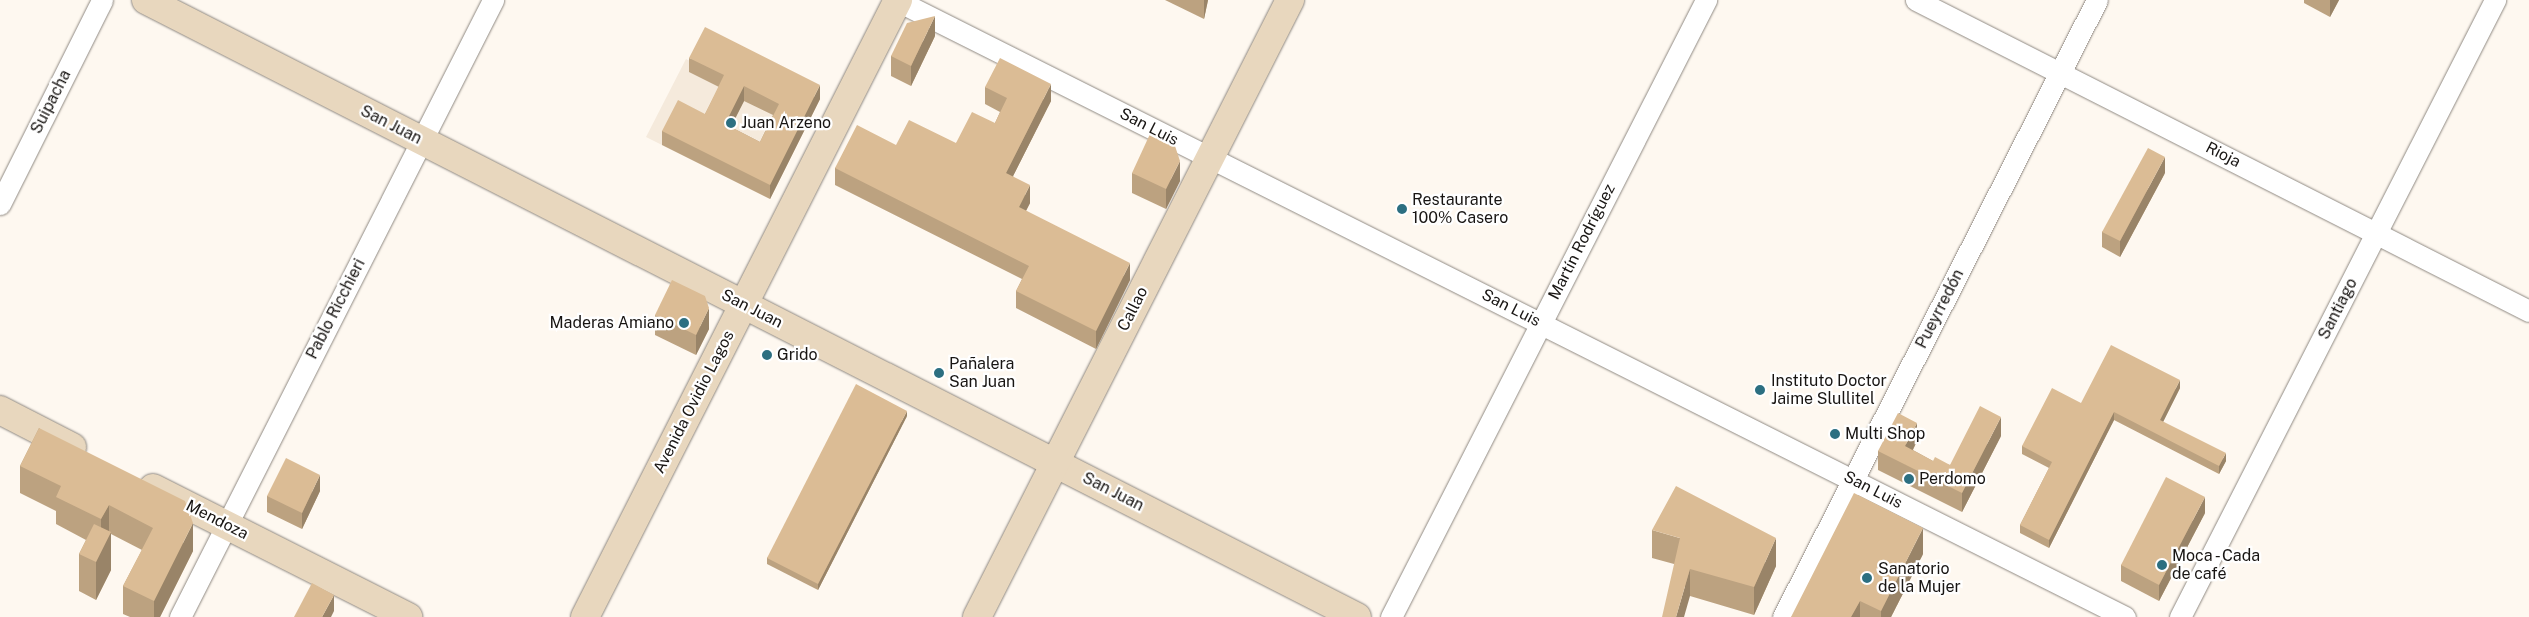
<!DOCTYPE html>
<html>
<head>
<meta charset="utf-8">
<style>
	body { margin:0 }
	#map { position:relative; width:2529px; height:617px; overflow:hidden; background:#fef8f0; font-family:"Public Sans",sans-serif }
	div>[style] { position:absolute }
	.built>* { inset:0; background:#f5eadc }
	.roads { filter:drop-shadow(0 0 1px #8f8982) drop-shadow(0 0 1px #8f8982) }
	.street>* { height:21px; margin:-10.5px; padding:0 10.5px; transform-origin:10.5px; border-radius:10.5px; background:#fff }
	.secondary>* { height:28px; margin:-14px; padding:0 14px; transform-origin:14px; border-radius:14px; background:#e8d7be }
	.wall>* { inset:0; background:#bca280 }
	.shaded-wall>* { inset:0; background:#998468 }
	.building>* { inset:0; background:#dbbc95 }
	.dots>* { width:14px; height:14px; translate:-50% -50%; box-sizing:border-box; border:2px solid #fff; border-radius:50% }
	span { translate:-50% -50%; white-space:nowrap; text-align:center; line-height:1.15; -webkit-text-stroke:4.5px #fff; paint-order:stroke }
	.street-label { font-size:16px; color:#181513 }
	.poi-label { font-size:16px; color:#181513 }
	.left { translate:0 -50%; text-align:left }
	.right { translate:-100% -50%; text-align:right }
</style>
</head>
<body>
<div id="map">
	<div class="built">
		<div style="clip-path:polygon(705px 41px,820px 99px,770px 199px,646px 137px,686px 59px,694px 63px)"></div>
	</div>
	<div class="roads">
		<div class="street">
			<div style="left:896px;top:0;width:1375px;rotate:26.66deg"></div>
			<div style="left:1916px;top:0;width:687px;rotate:26.9deg"></div>
			<div style="left:0;top:204px;width:228px;rotate:-63.4deg"></div>
			<div style="left:180px;top:617px;width:692px;rotate:-63.1deg"></div>
			<div style="left:1391px;top:617px;width:693px;rotate:-62.95deg"></div>
			<div style="left:1783px;top:617px;width:692px;rotate:-63.03deg"></div>
			<div style="left:2180px;top:617px;width:693px;rotate:-62.95deg"></div>
		</div>
		<div class="secondary">
			<div style="left:146px;top:0;width:1359px;rotate:27deg"></div>
			<div style="left:0;top:410px;width:81px;rotate:27.2deg"></div>
			<div style="left:153px;top:488px;width:286px;rotate:26.8deg"></div>
			<div style="left:585px;top:617px;width:692px;rotate:-63.1deg"></div>
			<div style="left:977px;top:617px;width:692px;rotate:-63.1deg"></div>
		</div>
	</div>
	<div class="wall">
		<div style="clip-path:polygon(1165px 0,1208px 0,1204px 19px)"></div>
		<div style="clip-path:polygon(2304px 0,2339px 0,2330px 17px,2304px 3px)"></div>
		<div style="clip-path:polygon(935px 36px,911px 86px,891px 76px,891px 56px)"></div>
		<div style="clip-path:polygon(evenodd,689px 58px,820px 99px,770px 199px,662px 145px,662px 131px,705px 114px,719px 87px,689px 72px,689px 58px,744px 101px,773px 115px,760px 142px,731px 127px,744px 101px)"></div>
		<div style="clip-path:polygon(985px 87px,1051px 101px,1013px 176px,1030px 203px,1026px 211px,1130px 280px,1096px 349px,1016px 308px,1016px 291px,1022px 279px,835px 185px,835px 168px,896px 145px,956px 143px,995px 123px,1000px 112px,985px 104px)"></div>
		<div style="clip-path:polygon(1132px 173px,1180px 181px,1166px 209px,1132px 193px)"></div>
		<div style="clip-path:polygon(2165px 173px,2120px 257px,2102px 247px,2102px 232px)"></div>
		<div style="clip-path:polygon(655px 315px,709px 329px,696px 355px,655px 335px)"></div>
		<div style="clip-path:polygon(2180px 388px,2163px 422px,2226px 461px,2219px 474px,2114px 420px,2049px 548px,2020px 533px,2020px 525px,2049px 468px,2022px 454px,2022px 446px,2081px 403px)"></div>
		<div style="clip-path:polygon(907px 416px,818px 590px,767px 564px,767px 558px)"></div>
		<div style="clip-path:polygon(39px 428px,193px 551px,160px 617px,130px 617px,123px 614px,123px 586px,142px 550px,111px 534px,111px 570px,96px 600px,79px 591px,79px 554px,86px 540px,56px 524px,56px 511px,20px 493px,20px 466px)"></div>
		<div style="clip-path:polygon(2001px 436px,1962px 512px,1878px 470px,1878px 451px,1917px 441px,1913px 450px,1933px 461px,1950px 465px)"></div>
		<div style="clip-path:polygon(320px 491px,302px 529px,267px 512px,267px 496px)"></div>
		<div style="clip-path:polygon(2205px 513px,2159px 601px,2121px 581px,2121px 565px)"></div>
		<div style="clip-path:polygon(1652px 530px,1776px 566px,1754px 615px,1690px 596px,1674px 564px,1652px 558px)"></div>
		<div style="clip-path:polygon(1923px 554px,1891px 617px,1791px 617px)"></div>
	</div>
	<div class="shaded-wall">
		<div style="clip-path:polygon(1204px 0,1208px 0,1204px 19px)"></div>
		<div style="clip-path:polygon(2330px 0,2339px 0,2330px 17px)"></div>
		<div style="clip-path:polygon(935px 16px,935px 36px,911px 86px,911px 66px)"></div>
		<div style="clip-path:polygon(1051px 84px,1051px 101px,1006px 190px,1006px 173px)"></div>
		<div style="clip-path:polygon(820px 85px,820px 99px,770px 199px,770px 185px)"></div>
		<div style="clip-path:polygon(744px 86px,744px 101px,725px 138px,725px 124px)"></div>
		<div style="clip-path:polygon(2165px 157px,2165px 173px,2120px 257px,2120px 241px)"></div>
		<div style="clip-path:polygon(1180px 161px,1180px 181px,1166px 209px,1166px 189px)"></div>
		<div style="clip-path:polygon(1030px 185px,1030px 203px,1019px 224px,1019px 207px)"></div>
		<div style="clip-path:polygon(1130px 263px,1130px 280px,1096px 349px,1096px 331px)"></div>
		<div style="clip-path:polygon(709px 308px,709px 329px,696px 355px,696px 335px)"></div>
		<div style="clip-path:polygon(2180px 380px,2180px 388px,2160px 428px,2160px 420px)"></div>
		<div style="clip-path:polygon(907px 411px,907px 416px,818px 590px,818px 584px)"></div>
		<div style="clip-path:polygon(2114px 412px,2114px 420px,2049px 548px,2049px 540px)"></div>
		<div style="clip-path:polygon(2001px 417px,2001px 436px,1962px 512px,1962px 493px)"></div>
		<div style="clip-path:polygon(1917px 423px,1917px 441px,1905px 465px,1905px 446px)"></div>
		<div style="clip-path:polygon(2226px 453px,2226px 461px,2219px 474px,2219px 466px)"></div>
		<div style="clip-path:polygon(320px 475px,320px 491px,302px 529px,302px 513px)"></div>
		<div style="clip-path:polygon(2205px 497px,2205px 513px,2159px 601px,2159px 585px)"></div>
		<div style="clip-path:polygon(109px 505px,109px 533px,101px 547px,101px 519px)"></div>
		<div style="clip-path:polygon(193px 523px,193px 551px,160px 617px,154px 617px,154px 601px)"></div>
		<div style="clip-path:polygon(1923px 528px,1923px 554px,1891px 617px,1881px 617px,1881px 611px)"></div>
		<div style="clip-path:polygon(111px 532px,111px 570px,96px 600px,96px 562px)"></div>
		<div style="clip-path:polygon(1776px 538px,1776px 566px,1754px 615px,1754px 587px)"></div>
		<div style="clip-path:polygon(1690px 569px,1690px 596px,1684px 617px,1676px 617px)"></div>
		<div style="clip-path:polygon(334px 595px,334px 611px,331px 617px,322px 617px)"></div>
		<div style="clip-path:polygon(1860px 601px,1860px 617px,1851px 617px)"></div>
	</div>
	<div class="building">
		<div style="clip-path:polygon(935px 16px,911px 66px,891px 56px,907px 23px)"></div>
		<div style="clip-path:polygon(evenodd,705px 27px,820px 85px,770px 185px,662px 131px,678px 100px,705px 114px,724px 75px,689px 58px,705px 27px,744px 86px,779px 104px,760px 142px,725px 124px,744px 86px)"></div>
		<div style="clip-path:polygon(1000px 58px,1051px 84px,1006px 173px,1030px 185px,1019px 207px,1130px 263px,1096px 331px,1016px 291px,1029px 266px,835px 168px,857px 125px,896px 145px,909px 120px,956px 143px,972px 112px,995px 123px,1007px 98px,985px 87px)"></div>
		<div style="clip-path:polygon(1150px 134px,1175px 146px,1180px 161px,1166px 189px,1132px 173px)"></div>
		<div style="clip-path:polygon(2148px 148px,2165px 157px,2120px 241px,2102px 232px)"></div>
		<div style="clip-path:polygon(672px 280px,705px 296px,709px 308px,696px 335px,655px 315px)"></div>
		<div style="clip-path:polygon(2111px 345px,2180px 380px,2160px 420px,2226px 453px,2219px 466px,2114px 412px,2049px 540px,2020px 525px,2052px 462px,2022px 446px,2052px 388px,2081px 403px)"></div>
		<div style="clip-path:polygon(856px 384px,907px 411px,818px 584px,767px 558px)"></div>
		<div style="clip-path:polygon(1980px 406px,2001px 417px,1962px 493px,1878px 451px,1898px 413px,1917px 423px,1905px 446px,1933px 461px,1935px 457px,1950px 465px)"></div>
		<div style="clip-path:polygon(39px 428px,185px 501px,193px 523px,154px 601px,123px 586px,153px 528px,109px 505px,101px 519px,56px 497px,61px 486px,20px 466px)"></div>
		<div style="clip-path:polygon(286px 458px,320px 475px,302px 513px,267px 496px)"></div>
		<div style="clip-path:polygon(2166px 477px,2205px 497px,2159px 585px,2121px 565px)"></div>
		<div style="clip-path:polygon(1676px 486px,1776px 538px,1754px 587px,1690px 569px,1676px 617px,1662px 617px,1680px 538px,1652px 530px)"></div>
		<div style="clip-path:polygon(1854px 493px,1923px 528px,1881px 611px,1860px 601px,1851px 617px,1791px 617px)"></div>
		<div style="clip-path:polygon(94px 524px,111px 532px,96px 562px,79px 554px)"></div>
		<div style="clip-path:polygon(312px 583px,334px 595px,322px 617px,294px 617px)"></div>
	</div>
	<div class="dots">
		<div style="left:731px;top:123px;background:#2c6f81"></div>
		<div style="left:1402px;top:209px;background:#2c6f81"></div>
		<div style="left:684px;top:323px;background:#2c6f81"></div>
		<div style="left:767px;top:355px;background:#2c6f81"></div>
		<div style="left:939px;top:373px;background:#2c6f81"></div>
		<div style="left:1760px;top:390px;background:#2c6f81"></div>
		<div style="left:1835px;top:434px;background:#2c6f81"></div>
		<div style="left:1909px;top:479px;background:#2c6f81"></div>
		<div style="left:2162px;top:565px;background:#2c6f81"></div>
		<div style="left:1867px;top:578px;background:#2c6f81"></div>
	</div>
	<div class="street-label">
		<span style="left:51px;top:102px;rotate:-63deg">Suipacha</span>
		<span style="left:391px;top:125px;rotate:27deg">San Juan</span>
		<span style="left:1149px;top:127px;rotate:27deg">San Luis</span>
		<span style="left:2223px;top:155px;rotate:27deg">Rioja</span>
		<span style="left:1582px;top:242px;rotate:-63deg">Martín Rodríguez</span>
		<span style="left:1511px;top:308px;rotate:27deg">San Luis</span>
		<span style="left:336px;top:309px;rotate:-63deg">Pablo Ricchieri</span>
		<span style="left:752px;top:309px;rotate:27deg">San Juan</span>
		<span style="left:1133px;top:309px;rotate:-63deg">Callao</span>
		<span style="left:1940px;top:309px;rotate:-63deg">Pueyrredón</span>
		<span style="left:2338px;top:309px;rotate:-63deg">Santiago</span>
		<span style="left:694px;top:402px;rotate:-63deg">Avenida Ovidio Lagos</span>
		<span style="left:1873px;top:490px;rotate:27deg">San Luis</span>
		<span style="left:1113px;top:492px;rotate:27deg">San Juan</span>
		<span style="left:217px;top:520px;rotate:27deg">Mendoza</span>
	</div>
	<div class="poi-label">
		<span class="left" style="left:741px;top:123px">Juan Arzeno</span>
		<span class="left" style="left:1412px;top:209px">Restaurante<br>100% Casero</span>
		<span class="right" style="left:674px;top:323px">Maderas Amiano</span>
		<span class="left" style="left:777px;top:355px">Grido</span>
		<span class="left" style="left:949px;top:373px">Pañalera<br>San Juan</span>
		<span class="left" style="left:1771px;top:390px">Instituto Doctor<br>Jaime Slullitel</span>
		<span class="left" style="left:1845px;top:434px">Multi Shop</span>
		<span class="left" style="left:1919px;top:479px">Perdomo</span>
		<span class="left" style="left:2172px;top:565px">Moca - Cada<br>de café</span>
		<span class="left" style="left:1878px;top:578px">Sanatorio<br>de la Mujer</span>
	</div>
</div>
</body>
</html>
